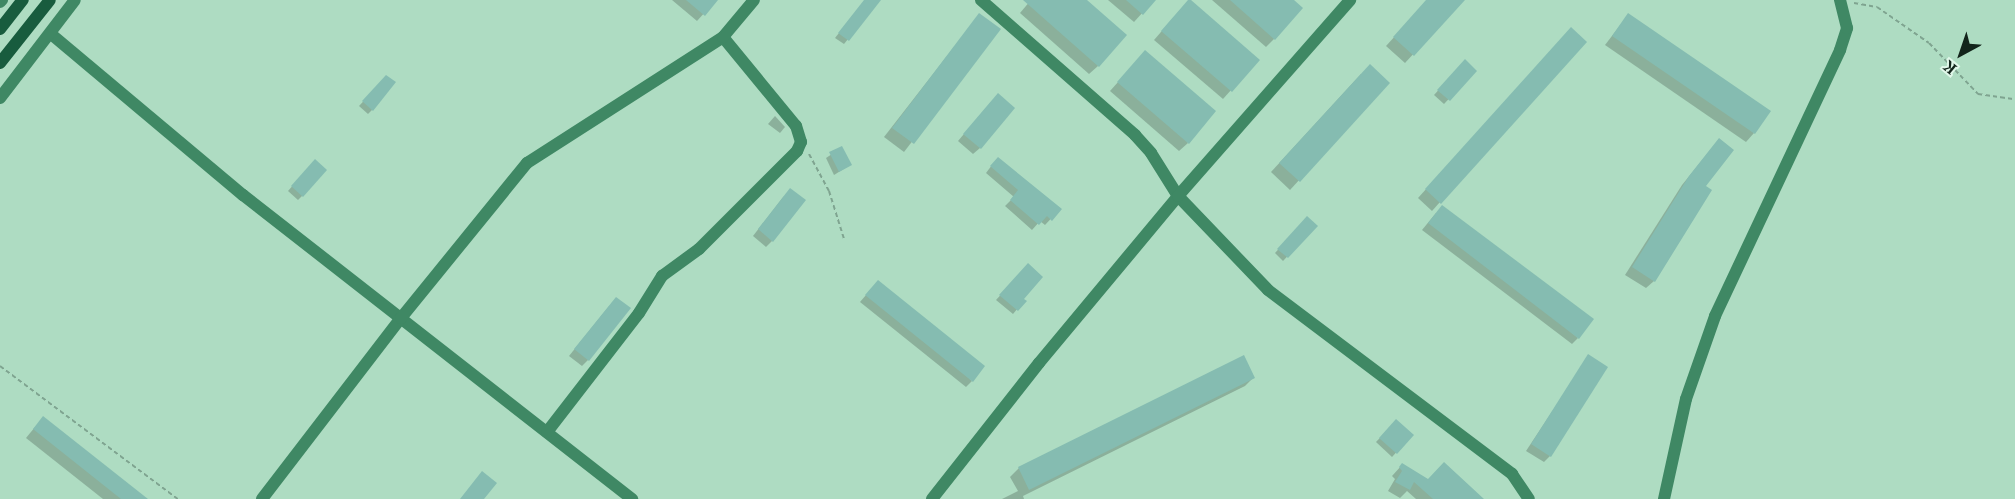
<!DOCTYPE html>
<html>
<head>
<meta charset="utf-8">
<style>
	body { margin:0 }
	#map { position:relative; width:2015px; height:499px; overflow:hidden; background:#aedcc2; font-family:"PT Serif",serif }
	div>[style] { position:absolute }
	.shadow>* { inset:0; background:#0003 }
	.building>* { inset:0; background:#85bcb1 }
	.path>* { height:2px; margin-top:-1px; transform-origin:0; background:repeating-linear-gradient(90deg,#7fa490 0 4.5px,transparent 0 7.5px) }
	.street>* { height:12px; margin:-6px; padding:0 6px; transform-origin:6px; border-radius:6px; background:#3f8864 }
	.secondary>* { height:12px; margin:-6px; padding:0 6px; transform-origin:6px; border-radius:6px; background:#185c3e }
	span { translate:-50% -50%; white-space:nowrap; text-align:center; line-height:1.15; -webkit-text-stroke:6px #e0f7e9; paint-order:stroke }
	.north { position:absolute; left:1931px; top:24px; width:60px; height:60px; -webkit-text-stroke:4px #e0f7e9; paint-order:stroke; rotate:220deg; font-size:16px; font-weight:700; line-height:24px; text-align:center; color:#13241b }
	.north::after { content:''; display:block; margin:auto; width:21px; height:27px; background:#13241b; clip-path:polygon(50% 0,100% 100%,50% 72%,0 100%) }
</style>
</head>
<body>
<div id="map">
	<div class="shadow">
		<div style="clip-path:polygon(672px 0,716px 0,697px 21px)"></div>
		<div style="clip-path:polygon(865px 0,877px 3px,844px 44px,835px 38px)"></div>
		<div style="clip-path:polygon(1031px 0,1085px 0,1098px 66px,1089px 74px,1020px 13px)"></div>
		<div style="clip-path:polygon(1108px 0,1154px 0,1134px 22px)"></div>
		<div style="clip-path:polygon(1212px 0,1292px 0,1274px 39px,1266px 47px)"></div>
		<div style="clip-path:polygon(1428px 0,1463px 0,1405px 63px,1386px 46px)"></div>
		<div style="clip-path:polygon(1181px 9px,1258px 60px,1223px 99px,1154px 40px)"></div>
		<div style="clip-path:polygon(979px 15px,998px 30px,904px 152px,884px 137px)"></div>
		<div style="clip-path:polygon(1628px 15px,1754px 133px,1746px 142px,1605px 45px)"></div>
		<div style="clip-path:polygon(1563px 38px,1440px 202px,1432px 211px,1418px 198px)"></div>
		<div style="clip-path:polygon(1137px 61px,1188px 143px,1179px 151px,1110px 91px)"></div>
		<div style="clip-path:polygon(1465px 61px,1475px 71px,1444px 104px,1434px 95px)"></div>
		<div style="clip-path:polygon(1361px 74px,1388px 83px,1290px 190px,1271px 172px)"></div>
		<div style="clip-path:polygon(386px 77px,372px 110px,368px 114px,359px 106px)"></div>
		<div style="clip-path:polygon(991px 102px,980px 148px,973px 154px,958px 141px)"></div>
		<div style="clip-path:polygon(775px 116px,785px 127px,780px 133px,768px 124px)"></div>
		<div style="clip-path:polygon(841px 148px,850px 165px,834px 175px,826px 158px)"></div>
		<div style="clip-path:polygon(1712px 148px,1704px 187px,1654px 281px,1646px 288px,1625px 275px,1682px 185px)"></div>
		<div style="clip-path:polygon(311px 165px,302px 196px,298px 200px,288px 191px)"></div>
		<div style="clip-path:polygon(992px 165px,1060px 209px,1045px 225px,1040px 221px,1032px 230px,1005px 206px,1014px 197px,986px 173px)"></div>
		<div style="clip-path:polygon(784px 196px,772px 241px,766px 247px,753px 236px)"></div>
		<div style="clip-path:polygon(1436px 213px,1578px 338px,1572px 344px,1422px 230px)"></div>
		<div style="clip-path:polygon(1307px 218px,1316px 226px,1283px 261px,1275px 253px)"></div>
		<div style="clip-path:polygon(1028px 265px,1022px 299px,1024px 301px,1013px 314px,996px 300px)"></div>
		<div style="clip-path:polygon(872px 288px,972px 381px,966px 387px,860px 302px)"></div>
		<div style="clip-path:polygon(610px 305px,588px 360px,582px 366px,569px 356px)"></div>
		<div style="clip-path:polygon(1589px 356px,1550px 456px,1544px 462px,1526px 451px)"></div>
		<div style="clip-path:polygon(1253px 378px,1245px 386px,1023px 496px,1024px 499px,1002px 499px,1018px 491px,1010px 477px,1019px 468px)"></div>
		<div style="clip-path:polygon(1396px 421px,1412px 435px,1392px 457px,1376px 442px)"></div>
		<div style="clip-path:polygon(35px 427px,145px 499px,103px 499px,26px 438px)"></div>
		<div style="clip-path:polygon(1402px 465px,1428px 480px,1481px 499px,1416px 499px,1407px 491px,1400px 498px,1388px 491px,1395px 479px,1392px 476px)"></div>
	</div>
	<div class="building">
		<div style="clip-path:polygon(686px 0,718px 0,705px 16px)"></div>
		<div style="clip-path:polygon(864px 0,881px 0,849px 41px,838px 33px)"></div>
		<div style="clip-path:polygon(1023px 0,1087px 0,1127px 35px,1099px 67px)"></div>
		<div style="clip-path:polygon(1126px 0,1156px 0,1143px 15px)"></div>
		<div style="clip-path:polygon(1188px 0,1191px 0,1260px 60px,1232px 92px,1161px 31px)"></div>
		<div style="clip-path:polygon(1230px 0,1294px 0,1303px 8px,1275px 40px)"></div>
		<div style="clip-path:polygon(1426px 0,1465px 0,1414px 56px,1393px 37px)"></div>
		<div style="clip-path:polygon(979px 13px,1001px 29px,914px 144px,892px 128px)"></div>
		<div style="clip-path:polygon(1628px 13px,1771px 111px,1755px 134px,1612px 36px)"></div>
		<div style="clip-path:polygon(1571px 27px,1587px 42px,1441px 204px,1425px 189px)"></div>
		<div style="clip-path:polygon(1145px 50px,1216px 111px,1189px 144px,1117px 82px)"></div>
		<div style="clip-path:polygon(1465px 59px,1477px 71px,1450px 101px,1437px 90px)"></div>
		<div style="clip-path:polygon(1370px 64px,1390px 83px,1300px 182px,1279px 163px)"></div>
		<div style="clip-path:polygon(386px 75px,396px 82px,373px 111px,362px 101px)"></div>
		<div style="clip-path:polygon(998px 93px,1015px 108px,981px 149px,963px 134px)"></div>
		<div style="clip-path:polygon(1719px 138px,1734px 150px,1706px 186px,1712px 190px,1655px 282px,1632px 267px,1689px 176px)"></div>
		<div style="clip-path:polygon(842px 146px,852px 165px,839px 172px,829px 152px)"></div>
		<div style="clip-path:polygon(998px 157px,1062px 209px,1052px 221px,1047px 216px,1039px 225px,1010px 200px,1018px 190px,990px 166px)"></div>
		<div style="clip-path:polygon(315px 159px,327px 170px,303px 197px,291px 186px)"></div>
		<div style="clip-path:polygon(790px 188px,806px 200px,773px 242px,758px 229px)"></div>
		<div style="clip-path:polygon(1442px 205px,1594px 319px,1579px 339px,1428px 223px)"></div>
		<div style="clip-path:polygon(1307px 216px,1318px 226px,1288px 258px,1277px 249px)"></div>
		<div style="clip-path:polygon(1028px 263px,1043px 277px,1024px 299px,1027px 301px,1018px 311px,999px 295px)"></div>
		<div style="clip-path:polygon(878px 280px,985px 366px,973px 382px,865px 295px)"></div>
		<div style="clip-path:polygon(616px 297px,631px 308px,589px 361px,574px 349px)"></div>
		<div style="clip-path:polygon(1588px 354px,1608px 367px,1551px 457px,1531px 444px)"></div>
		<div style="clip-path:polygon(1244px 355px,1255px 378px,1029px 490px,1018px 467px)"></div>
		<div style="clip-path:polygon(43px 416px,148px 499px,121px 499px,33px 429px)"></div>
		<div style="clip-path:polygon(1396px 419px,1414px 435px,1397px 454px,1379px 438px)"></div>
		<div style="clip-path:polygon(1444px 462px,1484px 499px,1433px 499px,1414px 482px,1410px 490px,1395px 482px,1402px 471px,1399px 467px,1402px 463px,1428px 479px)"></div>
		<div style="clip-path:polygon(482px 471px,497px 483px,484px 499px,460px 499px)"></div>
	</div>
	<div class="path">
		<div style="left:1854px;top:3px;width:23px;rotate:10deg"></div>
		<div style="left:1877px;top:7px;width:63px;rotate:34.7deg"></div>
		<div style="left:1929px;top:43px;width:71px;rotate:46.1deg"></div>
		<div style="left:1978px;top:94px;width:37px;rotate:8deg"></div>
		<div style="left:809px;top:154px;width:42px;rotate:61.6deg"></div>
		<div style="left:829px;top:191px;width:50px;rotate:72.6deg"></div>
		<div style="left:0;top:366px;width:222px;rotate:36.8deg"></div>
	</div>
	<div class="street">
		<div style="left:981px;top:0;width:205px;rotate:41.2deg"></div>
		<div style="left:1135px;top:135px;width:24px;rotate:48deg"></div>
		<div style="left:1151px;top:153px;width:51px;rotate:57.9deg"></div>
		<div style="left:1178px;top:196px;width:130px;rotate:46.2deg"></div>
		<div style="left:1268px;top:290px;width:306px;rotate:37deg"></div>
		<div style="left:1512px;top:474px;width:30px;rotate:56deg"></div>
		<div style="left:0;top:2px;width:3px;rotate:-45deg"></div>
		<div style="left:51px;top:34px;width:251px;rotate:40deg"></div>
		<div style="left:243px;top:195px;width:494px;rotate:38deg"></div>
		<div style="left:0;top:98px;width:123px;rotate:-52.6deg"></div>
		<div style="left:547px;top:432px;width:150px;rotate:-52.3deg"></div>
		<div style="left:639px;top:313px;width:44px;rotate:-58.1deg"></div>
		<div style="left:662px;top:276px;width:46px;rotate:-36.1deg"></div>
		<div style="left:699px;top:249px;width:139px;rotate:-45deg"></div>
		<div style="left:797px;top:151px;width:10px;rotate:-66deg"></div>
		<div style="left:801px;top:142px;width:17px;rotate:-107deg"></div>
		<div style="left:796px;top:126px;width:115px;rotate:-129.4deg"></div>
		<div style="left:262px;top:499px;width:228px;rotate:-52.5deg"></div>
		<div style="left:401px;top:318px;width:200px;rotate:-50.9deg"></div>
		<div style="left:527px;top:163px;width:233px;rotate:-32.7deg"></div>
		<div style="left:723px;top:37px;width:48px;rotate:-50deg"></div>
		<div style="left:932px;top:499px;width:173px;rotate:-51.8deg"></div>
		<div style="left:1039px;top:363px;width:217px;rotate:-50.2deg"></div>
		<div style="left:1178px;top:196px;width:261px;rotate:-48.7deg"></div>
		<div style="left:1664px;top:499px;width:102px;rotate:-77.6deg"></div>
		<div style="left:1686px;top:399px;width:88px;rotate:-70.7deg"></div>
		<div style="left:1715px;top:316px;width:294px;rotate:-64.8deg"></div>
		<div style="left:1840px;top:50px;width:23px;rotate:-72deg"></div>
		<div style="left:1847px;top:28px;width:29px;rotate:-104deg"></div>
	</div>
	<div class="secondary">
		<div style="left:0;top:29px;width:37px;rotate:-52deg"></div>
		<div style="left:0;top:63px;width:80px;rotate:-51.6deg"></div>
	</div>
	<div class="north">K</div>
</div>
</body>
</html>
